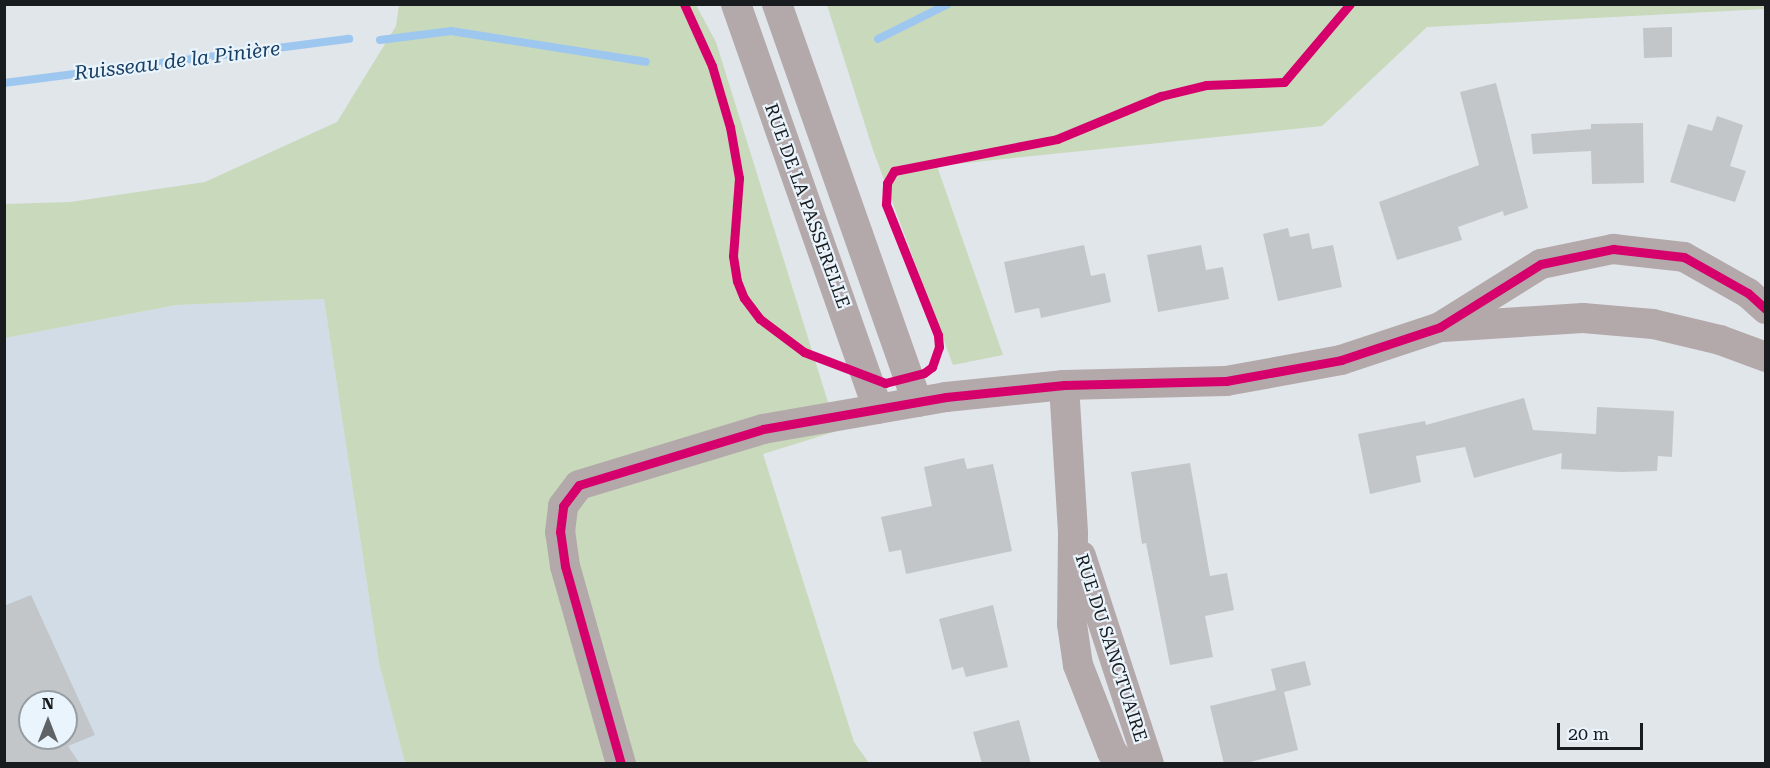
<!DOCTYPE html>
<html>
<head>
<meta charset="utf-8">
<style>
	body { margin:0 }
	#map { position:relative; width:1770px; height:768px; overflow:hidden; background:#e1e6eb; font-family:"Roboto Serif",serif }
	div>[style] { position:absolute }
	.built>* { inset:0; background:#d1dce6 }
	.green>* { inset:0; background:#c9d9bb }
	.stream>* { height:8px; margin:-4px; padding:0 4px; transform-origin:4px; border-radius:4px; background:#9ec7f0 }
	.building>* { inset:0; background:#c2c6c9 }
	.minor>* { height:30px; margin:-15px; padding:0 15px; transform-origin:15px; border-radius:15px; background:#b4a9aa }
	.cycleway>* { height:9px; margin:-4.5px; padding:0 4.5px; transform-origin:4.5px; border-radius:4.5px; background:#d6006c }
	span { translate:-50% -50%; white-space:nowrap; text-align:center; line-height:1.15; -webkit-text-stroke:4.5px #eaf4fc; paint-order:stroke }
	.street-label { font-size:18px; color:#191c1f }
	.water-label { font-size:20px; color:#173f64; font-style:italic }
	.frame { position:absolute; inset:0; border:6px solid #191c1f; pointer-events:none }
	.north { position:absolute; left:18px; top:690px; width:60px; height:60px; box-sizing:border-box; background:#eaf4fc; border:2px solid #969ea4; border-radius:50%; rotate:0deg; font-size:16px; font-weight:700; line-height:24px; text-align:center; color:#191c1f }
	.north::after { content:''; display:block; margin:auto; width:21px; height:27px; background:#5f6366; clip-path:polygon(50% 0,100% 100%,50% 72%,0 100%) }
	.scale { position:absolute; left:1557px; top:723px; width:86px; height:27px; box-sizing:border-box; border:3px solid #191c1f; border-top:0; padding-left:8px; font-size:18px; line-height:21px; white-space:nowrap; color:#191c1f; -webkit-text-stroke:4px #eaf4fc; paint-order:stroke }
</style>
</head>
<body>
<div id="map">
	<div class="built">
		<div style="clip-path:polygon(evenodd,324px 299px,379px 663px,405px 763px,5px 763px,4px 338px,176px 305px,324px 299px,30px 702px,66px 702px,66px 738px,30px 738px,30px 702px)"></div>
	</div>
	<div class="green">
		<div style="clip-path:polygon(1765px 4px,1765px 9px,1427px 27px,1322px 126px,937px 166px,1003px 355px,953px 365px,873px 150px,827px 5px)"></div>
		<div style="clip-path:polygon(399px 5px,696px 5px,716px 42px,837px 431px,763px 454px,854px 742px,869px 763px,405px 763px,379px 663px,324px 299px,176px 305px,5px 338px,4px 204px,70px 202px,205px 182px,337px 122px,396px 26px)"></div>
	</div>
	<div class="stream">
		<div style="left:878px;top:39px;width:78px;rotate:-26.6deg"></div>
		<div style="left:380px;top:40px;width:72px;rotate:-7.2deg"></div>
		<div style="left:451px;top:31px;width:197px;rotate:9deg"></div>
		<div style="left:4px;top:83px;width:348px;rotate:-7.3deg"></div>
	</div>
	<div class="building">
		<div style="clip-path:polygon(1672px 27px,1672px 57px,1644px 58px,1643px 28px)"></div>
		<div style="clip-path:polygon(1496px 83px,1528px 208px,1504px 216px,1503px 211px,1458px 227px,1462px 240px,1397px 260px,1379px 202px,1479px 165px,1460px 92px)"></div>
		<div style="clip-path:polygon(1717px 116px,1743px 125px,1730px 166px,1746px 171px,1735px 202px,1670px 182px,1688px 124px,1712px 131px)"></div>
		<div style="clip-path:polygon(1643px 123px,1644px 183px,1592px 184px,1591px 151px,1533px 154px,1531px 134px,1591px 129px,1591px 124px)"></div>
		<div style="clip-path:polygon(1288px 228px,1290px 237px,1309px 233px,1312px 249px,1333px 245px,1342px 287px,1278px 301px,1263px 234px)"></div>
		<div style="clip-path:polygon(1084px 245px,1091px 276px,1105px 273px,1111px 302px,1041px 318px,1039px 308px,1015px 313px,1004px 262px)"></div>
		<div style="clip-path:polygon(1201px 245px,1206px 270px,1223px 267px,1229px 299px,1158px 312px,1147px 255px)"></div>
		<div style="clip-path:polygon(1524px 398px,1533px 430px,1596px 434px,1597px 407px,1674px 411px,1672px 457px,1658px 456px,1657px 471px,1621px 472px,1561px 469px,1562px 453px,1474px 478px,1465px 447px,1416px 456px,1421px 482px,1370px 494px,1358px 434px,1425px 421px,1426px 425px)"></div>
		<div style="clip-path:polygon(964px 458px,967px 469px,993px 464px,1012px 551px,906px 574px,901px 550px,889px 552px,881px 517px,932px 506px,924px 467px)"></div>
		<div style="clip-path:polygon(1190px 463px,1210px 576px,1227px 573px,1234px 610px,1205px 616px,1213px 657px,1170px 665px,1146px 543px,1142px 544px,1131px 472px)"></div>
		<div style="clip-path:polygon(evenodd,31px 595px,95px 735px,68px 746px,80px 764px,4px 764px,4px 606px,31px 595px,30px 702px,66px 702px,66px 738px,30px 738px,30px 702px)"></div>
		<div style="clip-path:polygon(993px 605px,1008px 667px,966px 677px,963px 667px,952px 670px,939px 619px)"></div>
		<div style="clip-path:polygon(1305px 661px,1311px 685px,1284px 692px,1298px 750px,1242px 764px,1224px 764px,1210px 706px,1276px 690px,1271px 669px)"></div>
		<div style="clip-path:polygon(1019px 720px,1031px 764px,982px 764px,973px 732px)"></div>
	</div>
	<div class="minor">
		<div style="left:736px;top:4px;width:429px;rotate:70.7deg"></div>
		<div style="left:777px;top:4px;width:422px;rotate:70.6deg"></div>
		<div style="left:1443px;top:327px;width:140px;rotate:-3.7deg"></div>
		<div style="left:1583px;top:318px;width:70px;rotate:4.9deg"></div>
		<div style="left:1653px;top:324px;width:69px;rotate:13.4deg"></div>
		<div style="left:1720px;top:340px;width:49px;rotate:20.3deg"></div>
		<div style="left:1064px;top:385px;width:149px;rotate:86.5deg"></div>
		<div style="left:1073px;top:534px;width:90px;rotate:90.6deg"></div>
		<div style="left:1072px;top:624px;width:41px;rotate:81.7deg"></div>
		<div style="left:1078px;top:665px;width:93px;rotate:68.7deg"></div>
		<div style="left:1112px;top:752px;width:16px;rotate:50deg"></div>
		<div style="left:1081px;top:556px;width:219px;rotate:71.9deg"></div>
		<div style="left:621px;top:764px;width:206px;rotate:-105.8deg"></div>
		<div style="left:565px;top:566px;width:34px;rotate:-98deg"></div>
		<div style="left:560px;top:532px;width:26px;rotate:-83deg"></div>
		<div style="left:563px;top:506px;width:26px;rotate:-53deg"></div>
		<div style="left:579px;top:485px;width:192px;rotate:-16.9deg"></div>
		<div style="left:763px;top:429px;width:186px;rotate:-9.9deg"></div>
		<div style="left:946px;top:397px;width:119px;rotate:-5.8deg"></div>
		<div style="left:1064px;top:385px;width:162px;rotate:-1.4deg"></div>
		<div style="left:1226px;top:381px;width:117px;rotate:-10.3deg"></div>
		<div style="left:1341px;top:360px;width:104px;rotate:-18.4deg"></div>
		<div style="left:1440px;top:327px;width:119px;rotate:-32deg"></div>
		<div style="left:1541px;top:264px;width:74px;rotate:-11.8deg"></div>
		<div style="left:1613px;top:249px;width:71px;rotate:6.4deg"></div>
		<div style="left:1684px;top:257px;width:73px;rotate:29.4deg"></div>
		<div style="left:1748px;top:293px;width:24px;rotate:42deg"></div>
	</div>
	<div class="cycleway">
		<div style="left:684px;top:4px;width:68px;rotate:65.7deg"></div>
		<div style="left:712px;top:66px;width:64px;rotate:73.6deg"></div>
		<div style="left:730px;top:127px;width:52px;rotate:80deg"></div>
		<div style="left:739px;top:178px;width:78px;rotate:94.4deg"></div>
		<div style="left:733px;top:256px;width:25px;rotate:81deg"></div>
		<div style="left:737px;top:281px;width:18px;rotate:68deg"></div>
		<div style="left:744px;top:298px;width:26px;rotate:53deg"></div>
		<div style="left:760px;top:319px;width:55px;rotate:36.9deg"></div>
		<div style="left:804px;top:352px;width:87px;rotate:20.9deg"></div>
		<div style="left:885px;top:383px;width:40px;rotate:-14.4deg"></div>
		<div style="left:924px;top:373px;width:10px;rotate:-37deg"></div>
		<div style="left:932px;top:367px;width:21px;rotate:-71deg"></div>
		<div style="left:939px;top:347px;width:12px;rotate:-95deg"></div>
		<div style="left:938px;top:335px;width:141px;rotate:-111.7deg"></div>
		<div style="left:886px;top:204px;width:21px;rotate:-87deg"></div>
		<div style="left:887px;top:183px;width:14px;rotate:-60deg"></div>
		<div style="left:894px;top:171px;width:166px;rotate:-11.1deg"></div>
		<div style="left:1057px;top:139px;width:113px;rotate:-22.5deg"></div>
		<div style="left:1161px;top:96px;width:46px;rotate:-13.7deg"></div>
		<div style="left:1206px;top:85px;width:78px;rotate:-2.2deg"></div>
		<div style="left:1284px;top:82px;width:102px;rotate:-49.8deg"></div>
		<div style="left:621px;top:764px;width:206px;rotate:-105.8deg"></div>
		<div style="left:565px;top:566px;width:34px;rotate:-98deg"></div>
		<div style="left:560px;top:532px;width:26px;rotate:-83deg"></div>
		<div style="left:563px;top:506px;width:26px;rotate:-53deg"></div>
		<div style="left:579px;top:485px;width:192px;rotate:-16.9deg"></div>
		<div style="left:763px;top:429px;width:186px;rotate:-9.9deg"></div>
		<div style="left:946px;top:397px;width:119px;rotate:-5.8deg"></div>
		<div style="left:1064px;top:385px;width:162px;rotate:-1.4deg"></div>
		<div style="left:1226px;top:381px;width:117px;rotate:-10.3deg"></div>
		<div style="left:1341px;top:360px;width:104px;rotate:-18.4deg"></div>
		<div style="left:1440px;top:327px;width:119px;rotate:-32deg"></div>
		<div style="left:1541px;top:264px;width:74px;rotate:-11.8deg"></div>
		<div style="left:1613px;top:249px;width:71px;rotate:6.4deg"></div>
		<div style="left:1684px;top:257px;width:73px;rotate:29.4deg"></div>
		<div style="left:1748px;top:293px;width:24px;rotate:42deg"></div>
	</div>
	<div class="street-label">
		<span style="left:807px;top:206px;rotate:70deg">RUE DE LA PASSERELLE</span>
		<span style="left:1111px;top:648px;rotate:72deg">RUE DU SANCTUAIRE</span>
	</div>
	<div class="water-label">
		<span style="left:177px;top:61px;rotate:-7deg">Ruisseau de la Pinière</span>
	</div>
	<div class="frame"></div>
	<div class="north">N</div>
	<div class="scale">20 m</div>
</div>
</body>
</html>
